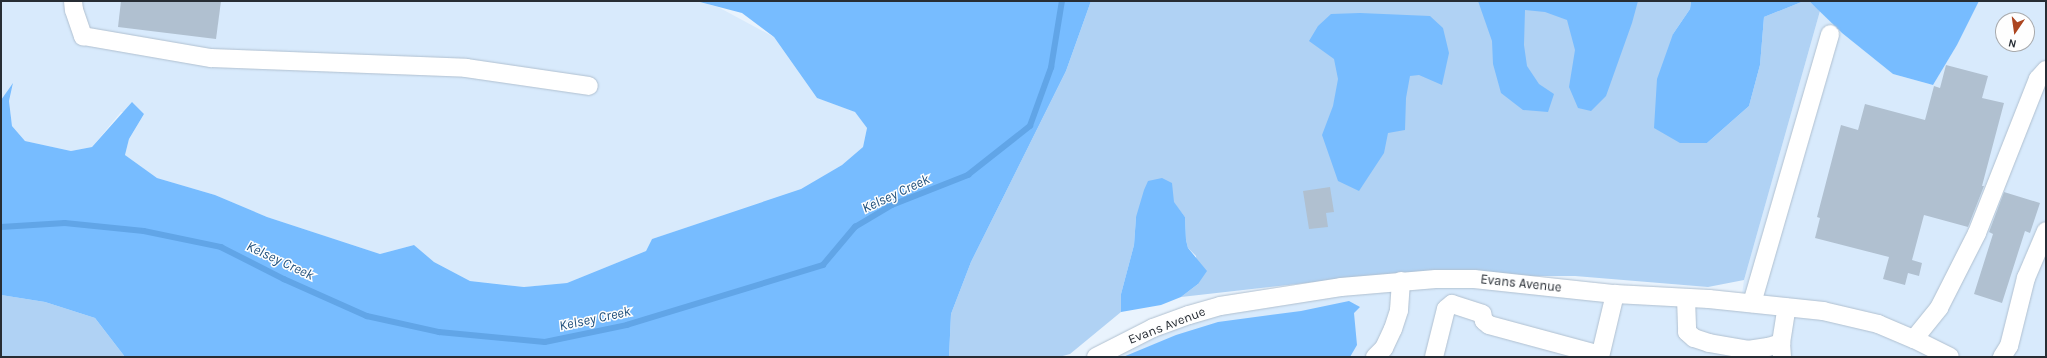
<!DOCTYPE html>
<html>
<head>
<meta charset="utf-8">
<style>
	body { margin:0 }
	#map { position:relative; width:2047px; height:358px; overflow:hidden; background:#e9f3fd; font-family:Karla,sans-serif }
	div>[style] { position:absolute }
	.built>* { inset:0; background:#d8eafc }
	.green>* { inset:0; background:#b0d2f4 }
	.forest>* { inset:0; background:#77bcff }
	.stream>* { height:5.5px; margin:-2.75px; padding:0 2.75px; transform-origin:2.75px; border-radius:2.75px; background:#61a5e7 }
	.building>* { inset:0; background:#b0c0d0 }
	.roads { filter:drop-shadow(0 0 1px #b0c0d0) drop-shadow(0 0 1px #b0c0d0) }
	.minor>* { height:18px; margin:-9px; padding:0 9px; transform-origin:9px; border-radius:9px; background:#fff }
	span { translate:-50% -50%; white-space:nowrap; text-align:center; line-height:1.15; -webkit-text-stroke:3px #fefefe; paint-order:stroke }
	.street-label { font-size:13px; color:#272d34 }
	.water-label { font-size:14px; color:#21517d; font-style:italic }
	.frame { position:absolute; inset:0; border:2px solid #272d34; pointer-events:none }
	.north { position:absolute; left:1995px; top:12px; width:40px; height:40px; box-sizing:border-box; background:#fefefe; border:1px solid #a8aaad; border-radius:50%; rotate:193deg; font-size:11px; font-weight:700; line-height:16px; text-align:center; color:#272d34 }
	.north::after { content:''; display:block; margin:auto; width:14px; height:18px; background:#ac4520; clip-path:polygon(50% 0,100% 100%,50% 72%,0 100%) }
</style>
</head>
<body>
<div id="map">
	<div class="built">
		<div style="clip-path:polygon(1px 1px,696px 1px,718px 7px,774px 37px,817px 98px,855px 112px,867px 128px,863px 147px,842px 165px,801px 189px,652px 239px,646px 251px,567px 283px,525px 287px,470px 281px,434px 262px,414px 245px,380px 254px,267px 217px,215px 195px,157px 178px,125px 155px,129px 139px,144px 114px,121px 112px,92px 147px,71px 151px,25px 141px,12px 126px,9px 101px,13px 84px,1px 100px)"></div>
		<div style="clip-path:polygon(evenodd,1979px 1px,2046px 1px,2046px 357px,1096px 357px,1189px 315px,1416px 280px,1741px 302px,1744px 280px,1820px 11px,1842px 33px,1893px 74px,1933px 85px,1957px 45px,1979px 1px,2003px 20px,2027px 20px,2027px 44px,2003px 44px,2003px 20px)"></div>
	</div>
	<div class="green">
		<div style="clip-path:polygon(1091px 1px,1691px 1px,1690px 9px,1673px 34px,1680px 143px,1707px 143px,1749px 106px,1760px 65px,1764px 17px,1804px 1px,1809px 1px,1820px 11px,1744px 280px,1708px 287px,1575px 276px,1369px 276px,1181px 297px,1198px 284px,1196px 256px,1188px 248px,1186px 240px,1185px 217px,1174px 203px,1136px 217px,1134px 245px,1121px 294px,1121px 312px,1070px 354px,1059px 357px,949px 357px,951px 314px,971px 262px,1066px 71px)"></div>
		<div style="clip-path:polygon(1px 295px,45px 302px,95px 318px,125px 357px,1px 357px)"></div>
	</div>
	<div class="forest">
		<div style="clip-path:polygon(696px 1px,1091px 1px,1066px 71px,971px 262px,951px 314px,949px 357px,125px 357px,95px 318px,45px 302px,1px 295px,1px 100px,13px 83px,9px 101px,12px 126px,25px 141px,71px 151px,92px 147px,132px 102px,144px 114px,129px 139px,125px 155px,157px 178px,215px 195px,267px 217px,380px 254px,414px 245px,434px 262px,470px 281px,524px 287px,567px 283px,646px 251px,652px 239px,801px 189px,842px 165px,863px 147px,867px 128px,855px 112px,817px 98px,774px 37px,742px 13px)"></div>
		<div style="clip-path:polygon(1478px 1px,1638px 1px,1632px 23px,1606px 96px,1591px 111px,1578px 108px,1569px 87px,1575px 50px,1567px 20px,1545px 12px,1525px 10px,1524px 45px,1527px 66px,1539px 84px,1554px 94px,1548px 112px,1523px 110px,1501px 93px,1493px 64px,1492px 41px)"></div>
		<div style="clip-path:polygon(1691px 1px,1804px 1px,1764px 17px,1760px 65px,1749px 106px,1707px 143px,1680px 143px,1654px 128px,1657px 79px,1673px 34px,1690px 9px)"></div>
		<div style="clip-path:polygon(1809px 1px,1979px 1px,1957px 45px,1933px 85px,1893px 74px,1842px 33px)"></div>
		<div style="clip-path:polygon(1360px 13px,1430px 16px,1443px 28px,1449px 53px,1442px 85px,1419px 75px,1410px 76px,1406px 98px,1405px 130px,1388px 133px,1384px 153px,1359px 191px,1338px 181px,1322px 135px,1333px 106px,1338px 79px,1334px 59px,1309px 41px,1318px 26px,1331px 14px)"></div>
		<div style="clip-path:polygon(1162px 178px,1172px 183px,1174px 202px,1185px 217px,1186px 240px,1188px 248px,1207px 271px,1198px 284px,1181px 297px,1161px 305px,1121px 312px,1121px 294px,1134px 245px,1136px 217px,1144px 190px,1148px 181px)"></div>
		<div style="clip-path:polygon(1349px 301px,1360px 307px,1354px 313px,1357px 345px,1350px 357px,1123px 357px,1176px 335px,1218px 322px,1301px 311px)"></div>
	</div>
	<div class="stream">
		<div style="left:1px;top:227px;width:64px;rotate:-3.6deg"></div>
		<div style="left:65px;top:223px;width:79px;rotate:5.8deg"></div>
		<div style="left:144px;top:231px;width:79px;rotate:11.7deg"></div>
		<div style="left:221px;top:247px;width:71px;rotate:26.9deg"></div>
		<div style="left:284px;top:279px;width:91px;rotate:24deg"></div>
		<div style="left:367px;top:316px;width:74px;rotate:12.5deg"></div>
		<div style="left:439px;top:332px;width:106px;rotate:5.4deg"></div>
		<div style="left:545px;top:342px;width:84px;rotate:-11.7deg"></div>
		<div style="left:627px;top:325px;width:205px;rotate:-17deg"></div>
		<div style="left:823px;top:265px;width:50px;rotate:-49.9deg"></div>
		<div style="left:855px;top:227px;width:43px;rotate:-30.7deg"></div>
		<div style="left:892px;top:205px;width:82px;rotate:-21.5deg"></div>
		<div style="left:968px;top:175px;width:79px;rotate:-38.3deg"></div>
		<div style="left:1030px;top:126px;width:62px;rotate:-70.1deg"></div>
		<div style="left:1051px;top:68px;width:68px;rotate:-80.7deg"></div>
	</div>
	<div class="building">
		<div style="clip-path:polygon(121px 1px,221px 1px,216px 39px,118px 27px)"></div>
		<div style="clip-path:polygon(1946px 65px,1988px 76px,1982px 98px,2004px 103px,1982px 186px,1984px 186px,1968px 227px,1924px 215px,1912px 260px,1922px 263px,1919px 276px,1908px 273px,1905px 285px,1883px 279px,1889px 257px,1815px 238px,1820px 218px,1817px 217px,1841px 125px,1858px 130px,1865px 104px,1925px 120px,1934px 86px,1940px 88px)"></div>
		<div style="clip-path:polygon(1330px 187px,1334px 212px,1326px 213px,1328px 227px,1309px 229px,1303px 191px)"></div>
		<div style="clip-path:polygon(2004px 192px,2040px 203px,2030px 233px,2025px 231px,2002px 303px,1974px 294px,1993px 234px,1989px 232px)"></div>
	</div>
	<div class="roads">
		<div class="minor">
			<div style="left:73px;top:1px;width:9px;rotate:84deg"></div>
			<div style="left:74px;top:10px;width:28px;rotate:71deg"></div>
			<div style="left:83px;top:36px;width:130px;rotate:9.8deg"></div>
			<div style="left:211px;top:58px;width:255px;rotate:2.2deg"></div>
			<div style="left:466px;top:68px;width:124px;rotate:8.3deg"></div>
			<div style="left:1686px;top:298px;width:34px;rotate:88deg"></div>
			<div style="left:1687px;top:332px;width:9px;rotate:41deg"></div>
			<div style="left:1694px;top:338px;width:16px;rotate:18deg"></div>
			<div style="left:1709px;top:343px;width:40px;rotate:10deg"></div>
			<div style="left:1748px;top:350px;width:20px;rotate:-9deg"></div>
			<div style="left:1768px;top:347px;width:14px;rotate:-17deg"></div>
			<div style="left:1752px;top:303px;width:280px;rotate:-73.8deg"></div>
			<div style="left:1914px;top:339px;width:40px;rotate:-51deg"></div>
			<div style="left:1939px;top:308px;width:84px;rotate:-63.1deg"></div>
			<div style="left:1977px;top:233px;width:166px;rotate:-68.4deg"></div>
			<div style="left:2038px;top:79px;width:12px;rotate:-48deg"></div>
			<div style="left:1096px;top:357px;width:64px;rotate:-27deg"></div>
			<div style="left:1153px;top:328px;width:38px;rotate:-20deg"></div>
			<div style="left:1189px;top:315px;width:32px;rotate:-16deg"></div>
			<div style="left:1220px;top:306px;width:122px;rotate:-8.9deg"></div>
			<div style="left:1341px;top:287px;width:95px;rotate:-4.8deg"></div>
			<div style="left:1436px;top:279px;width:38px"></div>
			<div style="left:1474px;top:279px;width:142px;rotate:6.1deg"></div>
			<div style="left:1615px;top:294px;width:94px;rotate:3deg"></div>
			<div style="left:1709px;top:299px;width:115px;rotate:6deg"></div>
			<div style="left:1823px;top:311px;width:57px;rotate:13.3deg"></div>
			<div style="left:1878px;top:324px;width:39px;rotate:23deg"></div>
			<div style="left:1914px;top:339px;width:40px;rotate:26.6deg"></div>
			<div style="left:1375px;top:357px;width:13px;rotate:-45deg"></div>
			<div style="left:1384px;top:348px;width:21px;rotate:-65deg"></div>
			<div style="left:1393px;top:329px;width:20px;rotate:-72deg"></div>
			<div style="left:1399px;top:310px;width:29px;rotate:-86deg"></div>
			<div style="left:1434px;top:357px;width:49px;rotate:-76deg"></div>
			<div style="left:1446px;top:309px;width:8px;rotate:-40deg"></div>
			<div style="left:1452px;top:304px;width:32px;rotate:18deg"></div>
			<div style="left:1482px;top:314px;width:7px;rotate:74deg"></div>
			<div style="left:1484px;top:321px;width:6px;rotate:39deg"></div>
			<div style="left:1489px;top:325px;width:115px;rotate:15.1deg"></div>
			<div style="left:1600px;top:357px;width:65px;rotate:-76.6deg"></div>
			<div style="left:1782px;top:357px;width:14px;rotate:-94deg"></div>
			<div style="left:1781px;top:343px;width:36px;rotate:-81deg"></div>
			<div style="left:2002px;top:357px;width:13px;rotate:-58deg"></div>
			<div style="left:2009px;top:346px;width:70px;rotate:-76deg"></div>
			<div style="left:2026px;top:278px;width:51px;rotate:-66.9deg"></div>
		</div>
	</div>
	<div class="street-label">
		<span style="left:1521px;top:284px;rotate:6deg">Evans Avenue</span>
		<span style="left:1167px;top:326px;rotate:-21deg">Evans Avenue</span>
	</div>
	<div class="water-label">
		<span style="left:896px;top:194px;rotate:-25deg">Kelsey Creek</span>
		<span style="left:280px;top:261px;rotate:25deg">Kelsey Creek</span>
		<span style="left:595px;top:319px;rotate:-12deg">Kelsey Creek</span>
	</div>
	<div class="frame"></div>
	<div class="north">N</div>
</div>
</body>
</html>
